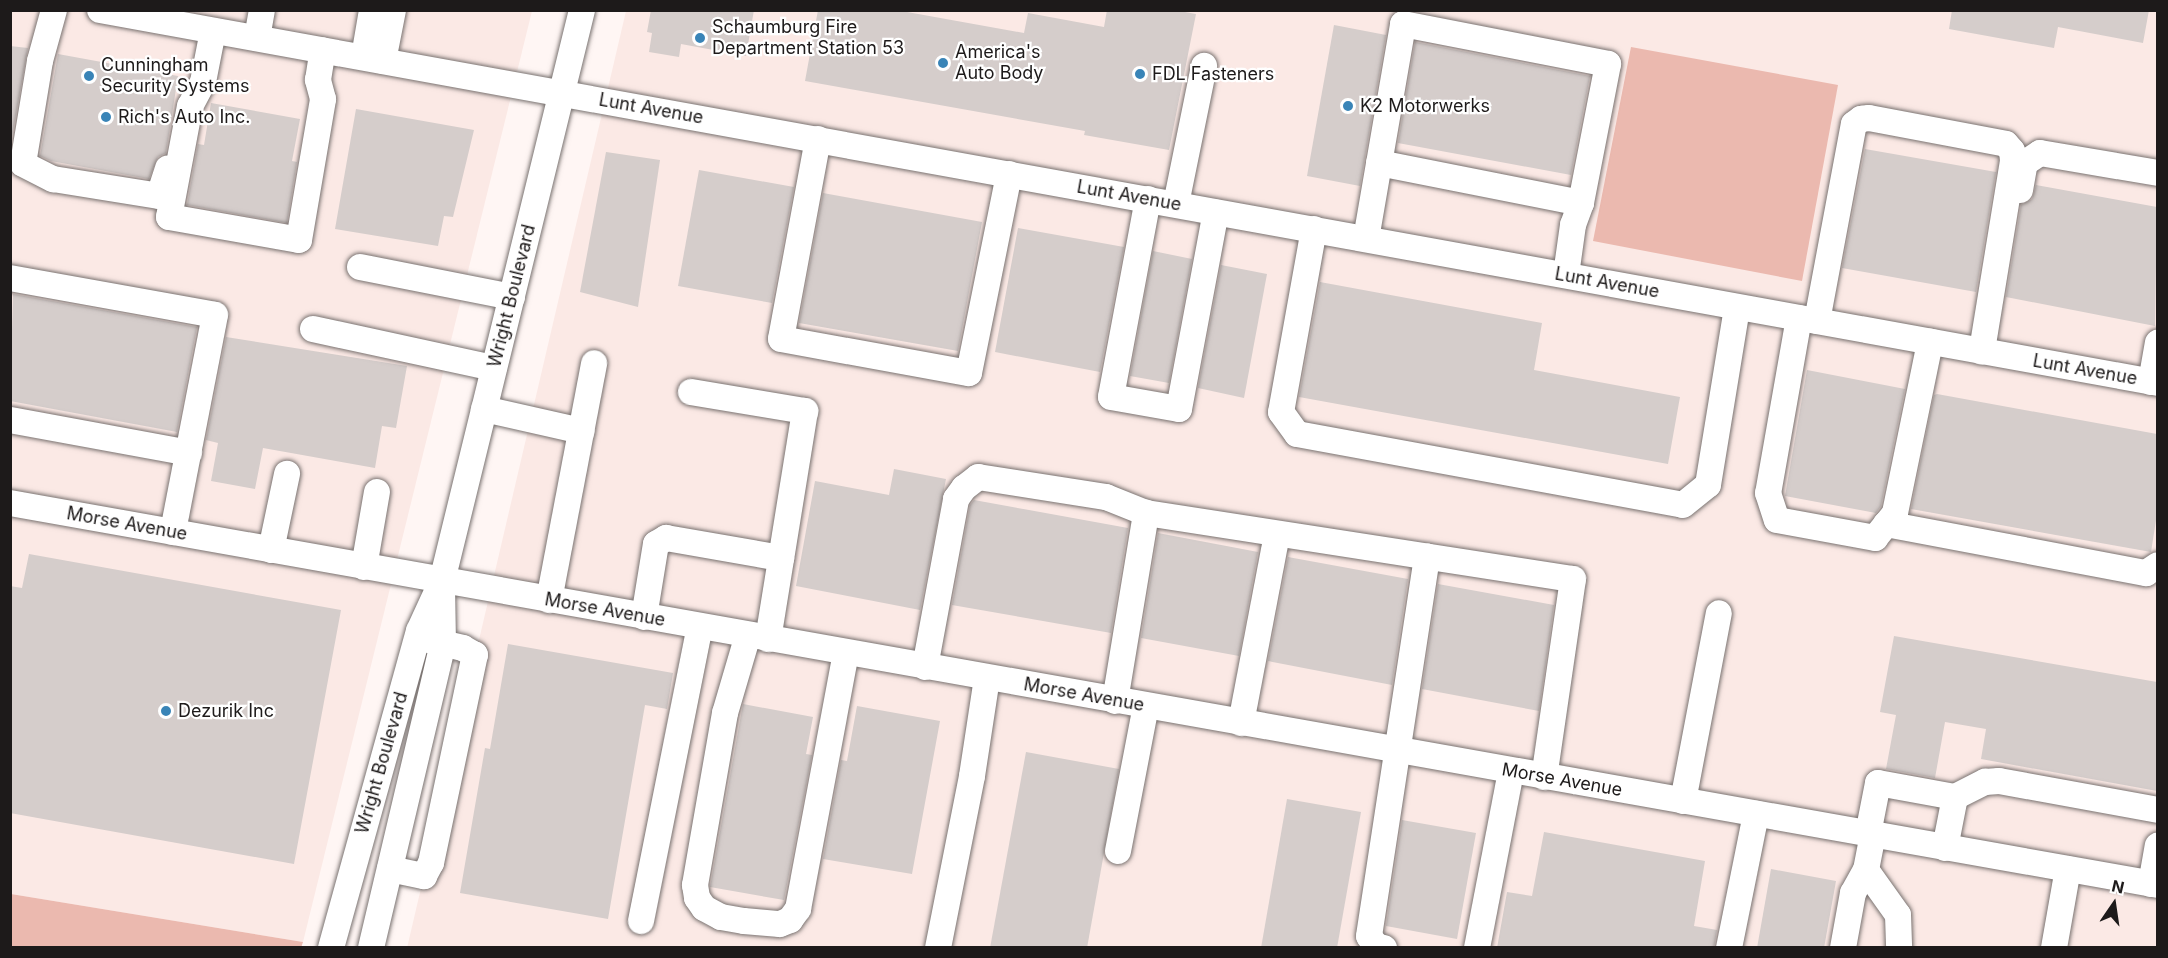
<!DOCTYPE html>
<html>
<head>
<meta charset="utf-8">
<style>
	body { margin:0 }
	#map { position:relative; width:2168px; height:958px; overflow:hidden; background:#fff6f4; font-family:Inter,sans-serif }
	div>[style] { position:absolute }
	.built>* { inset:0; background:#fbe9e5 }
	.green>* { inset:0; background:#ebb9af }
	.building>* { inset:0; background:#d5cdcb }
	.roads { filter:drop-shadow(0 0 2px #797270) drop-shadow(0 0 2px #797270) }
	.minor>* { height:26px; margin:-13px; padding:0 13px; transform-origin:13px; border-radius:13px; background:#fff }
	.dots>* { width:16px; height:16px; translate:-50% -50%; box-sizing:border-box; border:3px solid #fff; border-radius:50% }
	span { translate:-50% -50%; white-space:nowrap; text-align:center; line-height:1.15; -webkit-text-stroke:4.5px #fff; paint-order:stroke }
	.poi-label { font-size:18px; color:#1d1a1a }
	.left { translate:0 -50%; text-align:left }
	.street-label { font-size:18px; color:#1d1a1a }
	.frame { position:absolute; inset:0; border:12px solid #1d1a1a; pointer-events:none }
	.north { position:absolute; left:2084px; top:874px; width:60px; height:60px; -webkit-text-stroke:4px #fff; paint-order:stroke; rotate:13deg; font-size:16px; font-weight:700; line-height:24px; text-align:center; color:#1d1a1a }
	.north::after { content:''; display:block; margin:auto; width:21px; height:27px; background:#1d1a1a; clip-path:polygon(50% 0,100% 100%,50% 72%,0 100%) }
</style>
</head>
<body>
<div id="map">
	<div class="built">
		<div style="clip-path:polygon(10px 11px,532px 11px,303px 942px,11px 894px)"></div>
		<div style="clip-path:polygon(626px 11px,2157px 11px,2157px 947px,407px 948px)"></div>
	</div>
	<div class="green">
		<div style="clip-path:polygon(1631px 47px,1838px 85px,1802px 281px,1593px 241px)"></div>
		<div style="clip-path:polygon(10px 894px,11px 894px,303px 942px,301px 948px,11px 947px)"></div>
	</div>
	<div class="building">
		<div style="clip-path:polygon(651px 10px,754px 10px,746px 56px,681px 44px,679px 57px,649px 52px,652px 33px,647px 32px)"></div>
		<div style="clip-path:polygon(818px 10px,896px 10px,1024px 33px,1028px 13px,1104px 27px,1107px 10px,1174px 10px,1196px 14px,1169px 150px,1084px 135px,1085px 131px,805px 81px)"></div>
		<div style="clip-path:polygon(1952px 10px,2149px 10px,2143px 43px,2058px 27px,2054px 48px,1949px 29px)"></div>
		<div style="clip-path:polygon(1334px 25px,1386px 35px,1360px 186px,1307px 176px)"></div>
		<div style="clip-path:polygon(1415px 42px,1590px 76px,1571px 175px,1398px 143px)"></div>
		<div style="clip-path:polygon(10px 46px,28px 48px,10px 148px)"></div>
		<div style="clip-path:polygon(58px 54px,178px 76px,166px 153px,158px 157px,149px 179px,51px 161px,40px 156px)"></div>
		<div style="clip-path:polygon(211px 103px,300px 119px,292px 161px,297px 162px,287px 223px,187px 205px,198px 144px,204px 145px)"></div>
		<div style="clip-path:polygon(356px 109px,474px 130px,453px 217px,444px 216px,438px 246px,335px 229px)"></div>
		<div style="clip-path:polygon(1865px 149px,1996px 172px,1976px 292px,1842px 268px)"></div>
		<div style="clip-path:polygon(606px 152px,660px 160px,638px 307px,580px 292px)"></div>
		<div style="clip-path:polygon(699px 170px,794px 187px,772px 303px,678px 286px)"></div>
		<div style="clip-path:polygon(2036px 185px,2157px 207px,2155px 326px,2006px 297px,2021px 205px,2032px 199px)"></div>
		<div style="clip-path:polygon(823px 193px,982px 222px,958px 351px,799px 323px)"></div>
		<div style="clip-path:polygon(1018px 228px,1124px 247px,1100px 372px,995px 352px)"></div>
		<div style="clip-path:polygon(1153px 251px,1192px 259px,1169px 383px,1130px 376px)"></div>
		<div style="clip-path:polygon(1221px 265px,1267px 274px,1244px 398px,1198px 388px)"></div>
		<div style="clip-path:polygon(1320px 282px,1542px 323px,1534px 370px,1680px 397px,1668px 464px,1299px 397px)"></div>
		<div style="clip-path:polygon(13px 294px,197px 327px,177px 432px,10px 401px)"></div>
		<div style="clip-path:polygon(226px 337px,407px 366px,396px 428px,382px 426px,375px 468px,263px 448px,255px 489px,211px 481px,218px 443px,206px 440px)"></div>
		<div style="clip-path:polygon(1807px 370px,1905px 389px,1881px 506px,1876px 513px,1785px 496px)"></div>
		<div style="clip-path:polygon(1937px 394px,2157px 434px,2157px 514px,2151px 552px,1911px 509px,1934px 395px)"></div>
		<div style="clip-path:polygon(894px 469px,946px 479px,920px 610px,796px 586px,815px 481px,889px 495px)"></div>
		<div style="clip-path:polygon(974px 500px,1128px 528px,1111px 633px,952px 605px,970px 505px)"></div>
		<div style="clip-path:polygon(1158px 533px,1258px 552px,1239px 656px,1141px 638px)"></div>
		<div style="clip-path:polygon(29px 554px,341px 610px,294px 864px,10px 813px,10px 586px,22px 588px)"></div>
		<div style="clip-path:polygon(1288px 557px,1408px 579px,1392px 685px,1268px 661px)"></div>
		<div style="clip-path:polygon(1438px 584px,1554px 605px,1539px 711px,1422px 689px)"></div>
		<div style="clip-path:polygon(1894px 636px,2157px 682px,2157px 791px,1981px 759px,1986px 729px,1945px 722px,1935px 778px,1886px 769px,1896px 715px,1880px 712px)"></div>
		<div style="clip-path:polygon(508px 644px,673px 673px,667px 709px,645px 705px,608px 919px,460px 893px,485px 748px,490px 749px)"></div>
		<div style="clip-path:polygon(743px 704px,813px 717px,806px 754px,812px 755px,784px 900px,710px 887px)"></div>
		<div style="clip-path:polygon(857px 706px,940px 721px,912px 874px,823px 859px,841px 760px,847px 761px)"></div>
		<div style="clip-path:polygon(1026px 752px,1119px 769px,1087px 948px,990px 948px)"></div>
		<div style="clip-path:polygon(1287px 799px,1361px 812px,1337px 948px,1261px 948px)"></div>
		<div style="clip-path:polygon(1402px 820px,1476px 833px,1457px 939px,1386px 926px)"></div>
		<div style="clip-path:polygon(1544px 832px,1705px 861px,1694px 926px,1717px 930px,1714px 948px,1497px 948px,1507px 892px,1532px 896px)"></div>
		<div style="clip-path:polygon(1771px 869px,1836px 881px,1824px 948px,1757px 948px)"></div>
	</div>
	<div class="roads">
		<div class="minor">
			<div style="left:54px;top:10px;width:53px;rotate:105.4deg"></div>
			<div style="left:40px;top:61px;width:104px;rotate:99.4deg"></div>
			<div style="left:23px;top:164px;width:34px;rotate:27deg"></div>
			<div style="left:53px;top:179px;width:107px;rotate:9.1deg"></div>
			<div style="left:159px;top:196px;width:29px;rotate:-72deg"></div>
			<div style="left:100px;top:10px;width:2092px;rotate:10.27deg"></div>
			<div style="left:213px;top:31px;width:52px;rotate:101.1deg"></div>
			<div style="left:203px;top:82px;width:27px;rotate:118deg"></div>
			<div style="left:190px;top:106px;width:113px;rotate:100.7deg"></div>
			<div style="left:169px;top:217px;width:132px;rotate:10deg"></div>
			<div style="left:299px;top:240px;width:143px;rotate:-80.3deg"></div>
			<div style="left:323px;top:99px;width:20px;rotate:-105deg"></div>
			<div style="left:318px;top:80px;width:30px;rotate:-81deg"></div>
			<div style="left:257px;top:38px;width:28px;rotate:-80deg"></div>
			<div style="left:364px;top:57px;width:48px;rotate:-80.3deg"></div>
			<div style="left:383px;top:61px;width:52px;rotate:-78.9deg"></div>
			<div style="left:818px;top:139px;width:203px;rotate:100.5deg"></div>
			<div style="left:781px;top:339px;width:191px;rotate:10.3deg"></div>
			<div style="left:969px;top:373px;width:203px;rotate:-78.6deg"></div>
			<div style="left:1379px;top:163px;width:206px;rotate:11.2deg"></div>
			<div style="left:2020px;top:190px;width:27px;rotate:-80deg"></div>
			<div style="left:2025px;top:163px;width:18px;rotate:-34deg"></div>
			<div style="left:2040px;top:153px;width:120px;rotate:9.6deg"></div>
			<div style="left:1148px;top:199px;width:201px;rotate:100.6deg"></div>
			<div style="left:1111px;top:397px;width:69px;rotate:10deg"></div>
			<div style="left:1179px;top:409px;width:200px;rotate:-79.4deg"></div>
			<div style="left:1176px;top:204px;width:141px;rotate:-78.5deg"></div>
			<div style="left:1314px;top:229px;width:186px;rotate:100.2deg"></div>
			<div style="left:1281px;top:412px;width:27px;rotate:54deg"></div>
			<div style="left:1297px;top:434px;width:392px;rotate:10.4deg"></div>
			<div style="left:1683px;top:505px;width:32px;rotate:-39deg"></div>
			<div style="left:1708px;top:485px;width:180px;rotate:-80.7deg"></div>
			<div style="left:1366px;top:239px;width:218px;rotate:-80.2deg"></div>
			<div style="left:1403px;top:24px;width:209px;rotate:11deg"></div>
			<div style="left:1608px;top:64px;width:142px;rotate:101deg"></div>
			<div style="left:1581px;top:203px;width:23px;rotate:110deg"></div>
			<div style="left:1573px;top:225px;width:50px;rotate:98deg"></div>
			<div style="left:360px;top:267px;width:155px;rotate:11.2deg"></div>
			<div style="left:10px;top:278px;width:208px;rotate:10.2deg"></div>
			<div style="left:215px;top:315px;width:221px;rotate:101deg"></div>
			<div style="left:1799px;top:318px;width:178px;rotate:100deg"></div>
			<div style="left:1768px;top:493px;width:28px;rotate:72deg"></div>
			<div style="left:1777px;top:520px;width:100px;rotate:10.4deg"></div>
			<div style="left:1875px;top:538px;width:32px;rotate:-51deg"></div>
			<div style="left:1895px;top:513px;width:175px;rotate:-78.4deg"></div>
			<div style="left:1817px;top:321px;width:200px;rotate:-79.4deg"></div>
			<div style="left:1854px;top:124px;width:9px;rotate:-36deg"></div>
			<div style="left:1861px;top:119px;width:8px;rotate:-7deg"></div>
			<div style="left:1869px;top:118px;width:139px;rotate:10.7deg"></div>
			<div style="left:2006px;top:144px;width:9px;rotate:49deg"></div>
			<div style="left:2012px;top:151px;width:10px;rotate:84deg"></div>
			<div style="left:2013px;top:161px;width:193px;rotate:99.3deg"></div>
			<div style="left:313px;top:329px;width:185px;rotate:12.2deg"></div>
			<div style="left:2151px;top:382px;width:40px;rotate:-80deg"></div>
			<div style="left:691px;top:392px;width:116px;rotate:9.5deg"></div>
			<div style="left:805px;top:411px;width:231px;rotate:99.2deg"></div>
			<div style="left:484px;top:409px;width:100px;rotate:12.7deg"></div>
			<div style="left:10px;top:420px;width:182px;rotate:10.4deg"></div>
			<div style="left:10px;top:503px;width:2182px;rotate:10.08deg"></div>
			<div style="left:1886px;top:524px;width:265px;rotate:10.7deg"></div>
			<div style="left:2146px;top:573px;width:14px;rotate:-34deg"></div>
			<div style="left:271px;top:550px;width:78px;rotate:-78.1deg"></div>
			<div style="left:364px;top:567px;width:76px;rotate:-80.2deg"></div>
			<div style="left:549px;top:600px;width:241px;rotate:-79.2deg"></div>
			<div style="left:644px;top:617px;width:74px;rotate:-80.7deg"></div>
			<div style="left:656px;top:544px;width:12px;rotate:-31deg"></div>
			<div style="left:666px;top:538px;width:117px;rotate:9.9deg"></div>
			<div style="left:748px;top:635px;width:81px;rotate:106.4deg"></div>
			<div style="left:725px;top:713px;width:175px;rotate:99.9deg"></div>
			<div style="left:695px;top:885px;width:13px;rotate:81deg"></div>
			<div style="left:697px;top:898px;width:12px;rotate:55deg"></div>
			<div style="left:704px;top:908px;width:19px;rotate:28deg"></div>
			<div style="left:721px;top:917px;width:23px;rotate:10deg"></div>
			<div style="left:744px;top:921px;width:36px;rotate:5deg"></div>
			<div style="left:780px;top:924px;width:11px;rotate:-22deg"></div>
			<div style="left:790px;top:920px;width:14px;rotate:-54deg"></div>
			<div style="left:798px;top:909px;width:260px;rotate:-79.4deg"></div>
			<div style="left:925px;top:667px;width:171px;rotate:-79.5deg"></div>
			<div style="left:956px;top:499px;width:14px;rotate:-54deg"></div>
			<div style="left:964px;top:488px;width:18px;rotate:-38deg"></div>
			<div style="left:978px;top:477px;width:130px;rotate:8.9deg"></div>
			<div style="left:1106px;top:497px;width:43px;rotate:21.8deg"></div>
			<div style="left:1115px;top:701px;width:191px;rotate:-80.6deg"></div>
			<div style="left:1146px;top:513px;width:432px;rotate:8.8deg"></div>
			<div style="left:1573px;top:579px;width:200px;rotate:98.3deg"></div>
			<div style="left:1241px;top:723px;width:192px;rotate:-79.2deg"></div>
			<div style="left:1955px;top:797px;width:34px;rotate:-27deg"></div>
			<div style="left:1985px;top:782px;width:14px;rotate:-4deg"></div>
			<div style="left:1999px;top:781px;width:162px;rotate:10.3deg"></div>
			<div style="left:1683px;top:801px;width:191px;rotate:-79.2deg"></div>
			<div style="left:1868px;top:834px;width:52px;rotate:-78.9deg"></div>
			<div style="left:1878px;top:783px;width:78px;rotate:10.3deg"></div>
			<div style="left:1955px;top:797px;width:52px;rotate:101.1deg"></div>
			<div style="left:1118px;top:851px;width:148px;rotate:-79.1deg"></div>
			<div style="left:390px;top:869px;width:35px;rotate:12deg"></div>
			<div style="left:424px;top:876px;width:15px;rotate:-62deg"></div>
			<div style="left:431px;top:863px;width:213px;rotate:-78.1deg"></div>
			<div style="left:475px;top:655px;width:14px;rotate:-150deg"></div>
			<div style="left:463px;top:648px;width:37px;rotate:-167deg"></div>
			<div style="left:1866px;top:870px;width:55px;rotate:54.6deg"></div>
			<div style="left:1898px;top:915px;width:33px;rotate:88deg"></div>
			<div style="left:2151px;top:884px;width:39px;rotate:-80deg"></div>
			<div style="left:641px;top:921px;width:300px;rotate:-78.7deg"></div>
			<div style="left:331px;top:948px;width:329px;rotate:-74.5deg"></div>
			<div style="left:419px;top:631px;width:55px;rotate:-65.3deg"></div>
			<div style="left:442px;top:581px;width:588px;rotate:-76.22deg"></div>
			<div style="left:371px;top:948px;width:312px;rotate:-76.7deg"></div>
			<div style="left:443px;top:644px;width:56px;rotate:-91deg"></div>
			<div style="left:938px;top:948px;width:175px;rotate:-78.8deg"></div>
			<div style="left:972px;top:776px;width:99px;rotate:-81.3deg"></div>
			<div style="left:1384px;top:948px;width:8px;rotate:-166deg"></div>
			<div style="left:1376px;top:946px;width:12px;rotate:-125deg"></div>
			<div style="left:1369px;top:936px;width:384px;rotate:-81.3deg"></div>
			<div style="left:1477px;top:948px;width:180px;rotate:-79.1deg"></div>
			<div style="left:1729px;top:948px;width:137px;rotate:-78.6deg"></div>
			<div style="left:1843px;top:948px;width:56px;rotate:-79.7deg"></div>
			<div style="left:1853px;top:893px;width:26px;rotate:-61deg"></div>
			<div style="left:1866px;top:870px;width:36px;rotate:-79deg"></div>
			<div style="left:2054px;top:948px;width:80px;rotate:-80deg"></div>
		</div>
	</div>
	<div class="dots">
		<div style="left:700px;top:38px;background:#3984b7"></div>
		<div style="left:943px;top:63px;background:#3984b7"></div>
		<div style="left:1140px;top:74px;background:#3984b7"></div>
		<div style="left:89px;top:76px;background:#3984b7"></div>
		<div style="left:1348px;top:106px;background:#3984b7"></div>
		<div style="left:106px;top:117px;background:#3984b7"></div>
		<div style="left:166px;top:711px;background:#3984b7"></div>
	</div>
	<div class="poi-label">
		<span class="left" style="left:712px;top:38px">Schaumburg Fire<br>Department Station 53</span>
		<span class="left" style="left:955px;top:63px">America's<br>Auto Body</span>
		<span class="left" style="left:101px;top:76px">Cunningham<br>Security Systems</span>
		<span class="left" style="left:1152px;top:74px">FDL Fasteners</span>
		<span class="left" style="left:1360px;top:106px">K2 Motorwerks</span>
		<span class="left" style="left:118px;top:117px">Rich's Auto Inc.</span>
		<span class="left" style="left:178px;top:711px">Dezurik Inc</span>
	</div>
	<div class="street-label">
		<span style="left:651px;top:109px;rotate:10deg">Lunt Avenue</span>
		<span style="left:1129px;top:196px;rotate:10deg">Lunt Avenue</span>
		<span style="left:1607px;top:283px;rotate:10deg">Lunt Avenue</span>
		<span style="left:512px;top:296px;rotate:-76deg">Wright Boulevard</span>
		<span style="left:2085px;top:370px;rotate:10deg">Lunt Avenue</span>
		<span style="left:127px;top:524px;rotate:10deg">Morse Avenue</span>
		<span style="left:605px;top:610px;rotate:10deg">Morse Avenue</span>
		<span style="left:1084px;top:695px;rotate:10deg">Morse Avenue</span>
		<span style="left:382px;top:763px;rotate:-74deg">Wright Boulevard</span>
		<span style="left:1562px;top:780px;rotate:10deg">Morse Avenue</span>
	</div>
	<div class="frame"></div>
	<div class="north">N</div>
</div>
</body>
</html>
